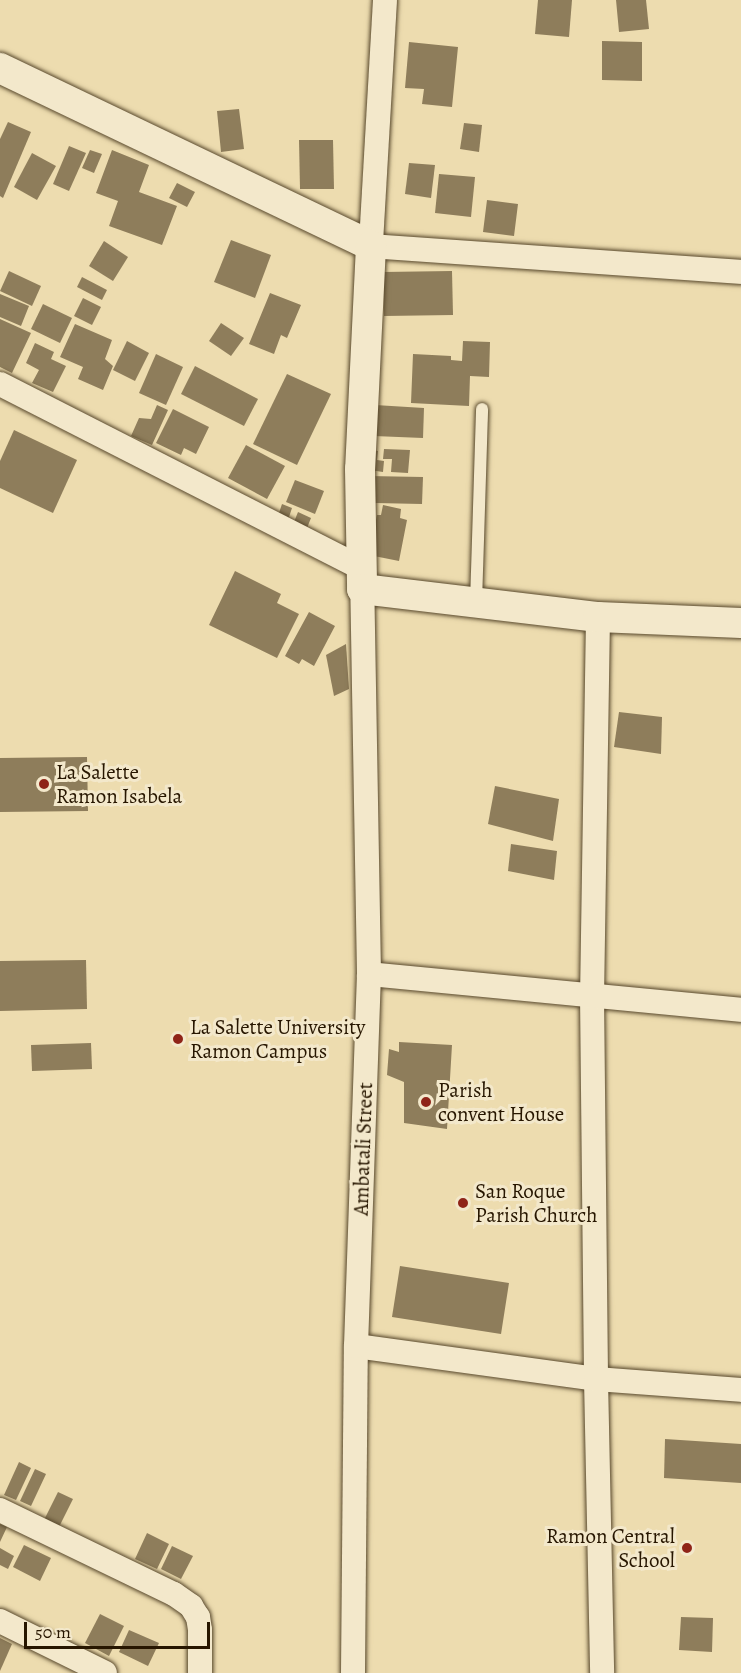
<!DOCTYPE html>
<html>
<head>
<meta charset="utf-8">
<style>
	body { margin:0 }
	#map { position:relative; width:741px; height:1673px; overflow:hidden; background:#eddcaf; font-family:Alegreya,serif }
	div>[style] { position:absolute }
	.building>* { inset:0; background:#8e7d5b }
	.roads { filter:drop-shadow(0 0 2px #58482c) drop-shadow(0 0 2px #58482c) }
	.service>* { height:12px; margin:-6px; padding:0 6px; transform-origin:6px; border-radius:6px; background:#f3e8cb }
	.minor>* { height:24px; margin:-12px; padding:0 12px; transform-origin:12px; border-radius:12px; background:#f3e8cb }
	.tertiary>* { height:30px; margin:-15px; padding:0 15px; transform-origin:15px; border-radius:15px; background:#f3e8cb }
	.dots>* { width:16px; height:16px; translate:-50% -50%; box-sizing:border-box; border:3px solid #f3e8cb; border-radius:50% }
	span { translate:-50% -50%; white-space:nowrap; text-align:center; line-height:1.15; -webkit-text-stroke:6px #f3e8cb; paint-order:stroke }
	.poi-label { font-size:21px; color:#271600 }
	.left { translate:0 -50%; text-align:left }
	.right { translate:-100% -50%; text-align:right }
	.street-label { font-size:21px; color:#271600 }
	.scale { position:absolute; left:24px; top:1622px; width:186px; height:27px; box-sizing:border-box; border:3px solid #271600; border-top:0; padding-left:8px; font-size:18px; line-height:21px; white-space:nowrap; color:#271600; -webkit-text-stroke:4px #f3e8cb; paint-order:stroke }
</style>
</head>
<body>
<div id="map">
	<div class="building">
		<div style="clip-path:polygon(538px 0,572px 0,569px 37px,535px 34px)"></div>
		<div style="clip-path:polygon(616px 0,646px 0,649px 29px,619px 32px)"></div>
		<div style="clip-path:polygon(602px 41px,642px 42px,642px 81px,602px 80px)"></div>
		<div style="clip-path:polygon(409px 42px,458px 47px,452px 107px,422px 104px,424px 89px,405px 88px)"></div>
		<div style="clip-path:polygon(239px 109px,244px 149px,221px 152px,217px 111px)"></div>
		<div style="clip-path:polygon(8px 122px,31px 132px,3px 198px,0 196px,0 139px)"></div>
		<div style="clip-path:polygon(464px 123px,482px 125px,479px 152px,460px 149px)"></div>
		<div style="clip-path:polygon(299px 140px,333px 140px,334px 189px,300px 189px)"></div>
		<div style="clip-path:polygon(69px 146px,86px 153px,69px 191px,53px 184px)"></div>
		<div style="clip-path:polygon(90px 150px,102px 154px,94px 173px,82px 168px)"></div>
		<div style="clip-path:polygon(112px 150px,149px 165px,139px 192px,177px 206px,162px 245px,109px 226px,118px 201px,96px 193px)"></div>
		<div style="clip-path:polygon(32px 153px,56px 166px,37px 200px,14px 187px)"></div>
		<div style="clip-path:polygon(409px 163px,435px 165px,431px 198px,405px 194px)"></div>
		<div style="clip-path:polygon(439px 174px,475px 177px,471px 217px,435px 213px)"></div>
		<div style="clip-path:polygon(177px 183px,195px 192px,187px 207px,169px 198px)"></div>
		<div style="clip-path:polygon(487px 200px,518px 204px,514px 236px,483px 232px)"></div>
		<div style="clip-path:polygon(231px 240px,271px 255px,255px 298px,214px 282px)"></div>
		<div style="clip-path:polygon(104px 241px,128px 257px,113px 281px,89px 266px)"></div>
		<div style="clip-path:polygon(9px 271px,41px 286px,32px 306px,0 291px)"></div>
		<div style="clip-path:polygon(452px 271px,453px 315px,384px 316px,383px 272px)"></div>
		<div style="clip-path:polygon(82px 277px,107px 290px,102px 300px,77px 287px)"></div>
		<div style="clip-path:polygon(270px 293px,301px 305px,287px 338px,281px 335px,274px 354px,249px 344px)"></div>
		<div style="clip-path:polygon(0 294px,29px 306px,21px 326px,0 317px)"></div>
		<div style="clip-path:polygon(83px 298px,101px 307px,92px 325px,74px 316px)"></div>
		<div style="clip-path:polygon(43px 304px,72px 318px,60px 343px,31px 329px)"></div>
		<div style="clip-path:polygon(0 319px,31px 333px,12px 373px,0 367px)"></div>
		<div style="clip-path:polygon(221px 323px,244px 338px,231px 356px,209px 341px)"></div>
		<div style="clip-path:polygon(75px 324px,112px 340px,105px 359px,113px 366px,103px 390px,78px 379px,83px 367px,60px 357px)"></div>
		<div style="clip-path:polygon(127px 341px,149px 353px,135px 381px,113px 370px)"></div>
		<div style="clip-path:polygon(463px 341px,490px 342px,489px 377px,470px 376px,469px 406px,411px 403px,413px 354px,451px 356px,451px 360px,462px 361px)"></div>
		<div style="clip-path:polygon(35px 343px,54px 352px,51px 359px,66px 366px,53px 392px,32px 383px,39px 370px,26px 363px)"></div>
		<div style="clip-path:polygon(156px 354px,183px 367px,166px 405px,139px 393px)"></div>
		<div style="clip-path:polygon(195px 366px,258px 399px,244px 426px,181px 394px)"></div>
		<div style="clip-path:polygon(287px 374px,331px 394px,297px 465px,253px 444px)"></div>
		<div style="clip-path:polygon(157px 405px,168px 410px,152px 445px,131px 436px,139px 418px,151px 419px)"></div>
		<div style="clip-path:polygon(375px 405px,424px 408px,423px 438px,374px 436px)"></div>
		<div style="clip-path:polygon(173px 409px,209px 427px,196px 454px,184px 448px,181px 455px,156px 443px)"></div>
		<div style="clip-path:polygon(14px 430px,77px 460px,53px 513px,0 488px,0 461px)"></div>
		<div style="clip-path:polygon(246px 445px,285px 466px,267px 499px,228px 478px)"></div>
		<div style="clip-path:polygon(367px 449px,378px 451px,377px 460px,384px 461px,383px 472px,363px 469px)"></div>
		<div style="clip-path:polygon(384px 449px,410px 450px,408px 473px,391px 472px,392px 459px,383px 459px)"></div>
		<div style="clip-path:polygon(368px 476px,423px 477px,422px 504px,375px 503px)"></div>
		<div style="clip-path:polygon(295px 480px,324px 491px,315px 514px,286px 502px)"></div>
		<div style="clip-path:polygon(282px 504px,292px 508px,288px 520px,278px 516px)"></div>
		<div style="clip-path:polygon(383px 505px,401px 509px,400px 518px,407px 520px,399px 561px,369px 555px,377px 515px,381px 515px)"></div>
		<div style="clip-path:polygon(298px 512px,311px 518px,307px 528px,294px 522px)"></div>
		<div style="clip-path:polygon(235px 571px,281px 594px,277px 603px,299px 614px,277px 658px,209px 625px)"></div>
		<div style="clip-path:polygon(309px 612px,335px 626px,314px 666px,302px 659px,299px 664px,285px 656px)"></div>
		<div style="clip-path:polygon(346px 644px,349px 689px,334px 696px,326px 655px)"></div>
		<div style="clip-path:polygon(619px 712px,662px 717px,661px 754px,614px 747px)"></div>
		<div style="clip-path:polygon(87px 757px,88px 811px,0 812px,0 758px)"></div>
		<div style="clip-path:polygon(495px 786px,559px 799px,553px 841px,488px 824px)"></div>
		<div style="clip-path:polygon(511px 844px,557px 851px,554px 880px,508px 871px)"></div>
		<div style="clip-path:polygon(86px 960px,87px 1009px,0 1011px,0 961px)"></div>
		<div style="clip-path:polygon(399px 1042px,452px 1045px,447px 1129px,404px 1123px,404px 1082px,387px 1075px,389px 1049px,399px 1052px)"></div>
		<div style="clip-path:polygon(91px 1043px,92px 1069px,32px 1071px,31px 1045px)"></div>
		<div style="clip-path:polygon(400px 1266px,509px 1283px,501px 1334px,392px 1317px)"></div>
		<div style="clip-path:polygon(665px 1439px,741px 1444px,741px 1483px,664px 1478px)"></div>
		<div style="clip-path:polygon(19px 1462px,31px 1468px,16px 1500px,4px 1495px)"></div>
		<div style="clip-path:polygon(35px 1469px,46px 1474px,31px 1506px,20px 1501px)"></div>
		<div style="clip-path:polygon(58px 1492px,73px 1499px,59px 1527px,44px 1520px)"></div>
		<div style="clip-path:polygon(0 1524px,7px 1527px,0 1542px)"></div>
		<div style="clip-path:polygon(147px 1533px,169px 1544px,157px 1569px,135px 1559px)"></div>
		<div style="clip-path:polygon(24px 1545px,51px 1558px,40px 1581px,13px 1567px)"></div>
		<div style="clip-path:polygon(172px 1546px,193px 1556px,181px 1579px,161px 1569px)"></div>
		<div style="clip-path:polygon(0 1548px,14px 1556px,8px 1569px,0 1565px)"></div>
		<div style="clip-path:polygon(100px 1614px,124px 1626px,109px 1656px,85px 1643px)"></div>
		<div style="clip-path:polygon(681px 1617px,713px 1618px,712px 1652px,679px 1650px)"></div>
		<div style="clip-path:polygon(129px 1630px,159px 1643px,148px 1666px,119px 1652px)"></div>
		<div style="clip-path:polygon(0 1638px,12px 1644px,0 1671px)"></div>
	</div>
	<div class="roads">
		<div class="service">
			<div style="left:476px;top:603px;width:194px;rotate:-88.2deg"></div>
		</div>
		<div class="minor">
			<div style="left:385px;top:0;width:246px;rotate:93.3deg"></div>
			<div style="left:371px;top:246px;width:371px;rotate:4deg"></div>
			<div style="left:0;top:384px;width:405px;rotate:27deg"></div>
			<div style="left:598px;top:617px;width:377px;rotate:90.9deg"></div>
			<div style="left:592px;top:994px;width:385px;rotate:89.4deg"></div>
			<div style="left:596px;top:1379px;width:294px;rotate:88.8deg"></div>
			<div style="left:369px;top:974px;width:374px;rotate:5.5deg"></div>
			<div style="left:356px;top:1346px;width:242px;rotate:7.8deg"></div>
			<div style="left:596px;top:1379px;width:145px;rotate:4.3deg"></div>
			<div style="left:0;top:1510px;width:193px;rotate:25.8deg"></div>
			<div style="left:174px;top:1594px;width:21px;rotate:35deg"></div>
			<div style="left:191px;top:1606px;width:13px;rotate:58deg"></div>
			<div style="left:198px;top:1617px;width:13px;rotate:81deg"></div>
			<div style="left:200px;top:1630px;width:43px;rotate:90deg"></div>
			<div style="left:0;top:1621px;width:117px;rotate:26.3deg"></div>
			<div style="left:353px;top:1673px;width:327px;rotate:-89.5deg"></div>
			<div style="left:356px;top:1346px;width:372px;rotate:-88deg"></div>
			<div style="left:369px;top:974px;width:385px;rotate:-91deg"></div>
		</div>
		<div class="tertiary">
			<div style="left:0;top:68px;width:411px;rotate:25.6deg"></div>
			<div style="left:371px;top:246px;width:223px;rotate:92.8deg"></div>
			<div style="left:360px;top:469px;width:120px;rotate:89deg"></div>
			<div style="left:362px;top:589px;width:238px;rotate:6.8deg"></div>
			<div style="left:598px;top:617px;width:143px;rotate:2.4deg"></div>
		</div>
	</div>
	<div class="dots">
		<div style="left:44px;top:784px;background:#8f2418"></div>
		<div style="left:178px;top:1039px;background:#8f2418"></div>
		<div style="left:426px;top:1102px;background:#8f2418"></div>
		<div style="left:463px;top:1203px;background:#8f2418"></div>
		<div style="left:687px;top:1548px;background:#8f2418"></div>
	</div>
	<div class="poi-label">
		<span class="left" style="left:56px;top:784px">La Salette<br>Ramon Isabela</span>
		<span class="left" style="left:190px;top:1039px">La Salette University<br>Ramon Campus</span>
		<span class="left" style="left:438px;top:1102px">Parish<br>convent House</span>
		<span class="left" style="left:475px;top:1203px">San Roque<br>Parish Church</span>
		<span class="right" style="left:675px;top:1548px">Ramon Central<br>School</span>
	</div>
	<div class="street-label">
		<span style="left:363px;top:1149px;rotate:-88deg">Ambatali Street</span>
	</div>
	<div class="scale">50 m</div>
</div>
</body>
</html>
